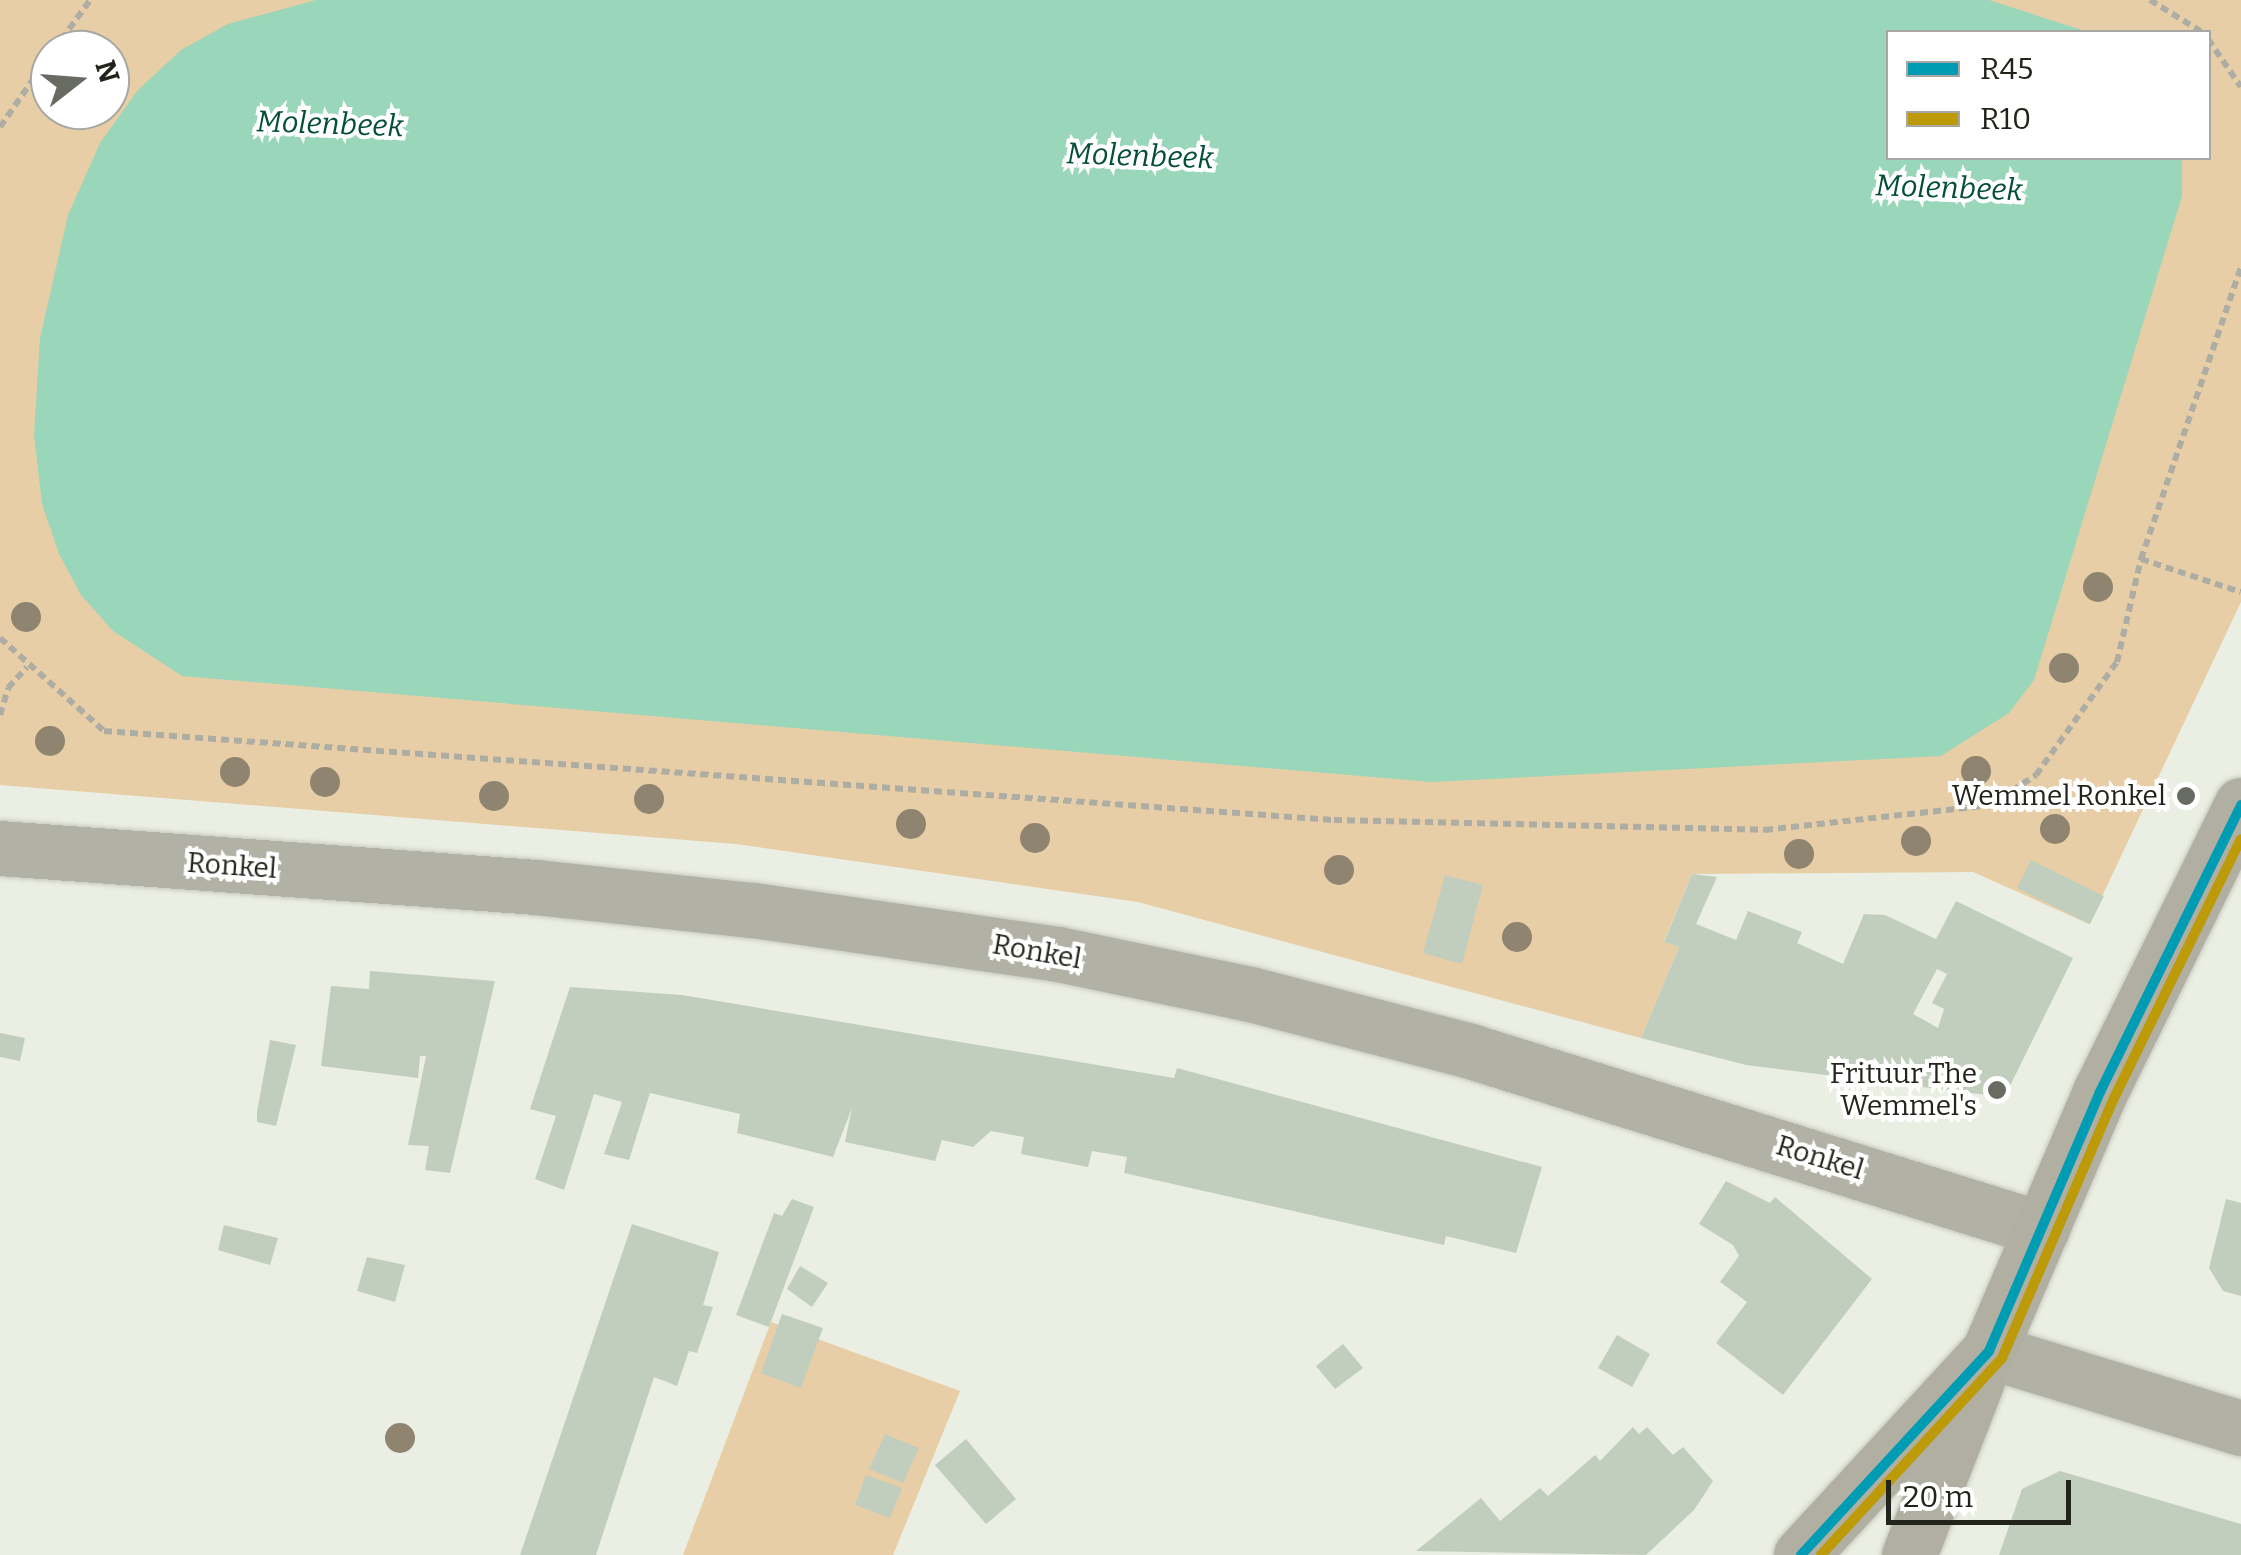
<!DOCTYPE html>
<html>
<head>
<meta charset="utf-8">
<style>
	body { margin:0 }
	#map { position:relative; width:2241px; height:1555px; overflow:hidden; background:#ebeee2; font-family:Bitter,serif }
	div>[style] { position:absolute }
	.green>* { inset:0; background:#e7cea6 }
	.water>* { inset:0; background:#9ad6b9 }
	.building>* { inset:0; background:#c2cebd }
	.path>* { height:6px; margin-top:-3px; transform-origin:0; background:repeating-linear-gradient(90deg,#adada3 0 8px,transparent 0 13px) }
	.roads { filter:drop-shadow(0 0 2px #c6c9bf) drop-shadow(0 0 2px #c6c9bf) }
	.minor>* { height:55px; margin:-27.5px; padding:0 27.5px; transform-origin:27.5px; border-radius:27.5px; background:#b1b1a6 }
	.secondary>* { height:55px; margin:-27.5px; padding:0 27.5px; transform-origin:27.5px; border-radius:27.5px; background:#b0afa2 }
	.bus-1>* { height:10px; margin:-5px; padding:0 5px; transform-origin:5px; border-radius:5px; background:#009cb4 }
	.bus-2>* { height:10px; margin:-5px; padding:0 5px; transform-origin:5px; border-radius:5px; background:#bd9a08 }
	.trees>* { width:30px; height:30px; margin:-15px; border-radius:50%; background:#8f8470 }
	.dots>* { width:28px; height:28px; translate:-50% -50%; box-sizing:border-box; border:5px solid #fff; border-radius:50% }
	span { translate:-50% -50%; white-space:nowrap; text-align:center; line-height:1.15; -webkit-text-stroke:8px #fff; paint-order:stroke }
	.poi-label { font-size:28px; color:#22241c }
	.right { translate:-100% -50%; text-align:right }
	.street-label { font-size:28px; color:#22241c }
	.water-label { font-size:30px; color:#054e37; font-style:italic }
	.legend { position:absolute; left:1886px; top:30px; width:325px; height:130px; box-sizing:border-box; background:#fff; border:2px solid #a7a7a4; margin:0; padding:12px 18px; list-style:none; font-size:30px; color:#22241c }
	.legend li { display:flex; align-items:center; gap:20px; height:50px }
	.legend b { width:50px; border:2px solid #a7a7a4 }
	.north { position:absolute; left:30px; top:30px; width:100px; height:100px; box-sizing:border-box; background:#fff; border:2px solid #a7a7a4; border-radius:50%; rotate:73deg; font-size:28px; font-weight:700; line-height:40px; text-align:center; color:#22241c }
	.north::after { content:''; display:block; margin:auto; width:35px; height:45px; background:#686b61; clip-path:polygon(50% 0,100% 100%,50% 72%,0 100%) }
	.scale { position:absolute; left:1886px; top:1480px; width:185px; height:45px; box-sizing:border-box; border:5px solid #22241c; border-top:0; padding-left:12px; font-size:30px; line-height:35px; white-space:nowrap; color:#22241c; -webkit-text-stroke:8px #fff; paint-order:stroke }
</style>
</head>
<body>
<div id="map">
	<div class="green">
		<div style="clip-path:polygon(evenodd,0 0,2241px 0,2241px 602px,2089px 924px,1973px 872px,1692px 874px,1664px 941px,1679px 947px,1641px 1038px,1138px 902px,736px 844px,0 785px,0 0,1888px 32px,2208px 32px,2208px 158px,1888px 158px,1888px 32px,0 0,50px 50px,110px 50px,110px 110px,50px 110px,50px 50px)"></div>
		<div style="clip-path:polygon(771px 1322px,960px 1391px,893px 1555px,683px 1555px)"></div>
	</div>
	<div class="water">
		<div style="clip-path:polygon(316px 0,1989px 0,2088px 32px,1888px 32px,1888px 158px,2182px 158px,2182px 196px,2034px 680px,2009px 713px,1941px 756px,1431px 782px,182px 676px,113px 631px,81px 595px,59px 554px,42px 504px,34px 435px,40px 338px,68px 215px,100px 143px,138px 90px,181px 50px,228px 24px)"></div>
	</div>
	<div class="building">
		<div style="clip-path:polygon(2031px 860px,2104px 896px,2090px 924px,2017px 888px)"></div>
		<div style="clip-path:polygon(evenodd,1692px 874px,1717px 877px,1696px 924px,1736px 940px,1748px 911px,1802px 932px,1797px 943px,1843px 964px,1864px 914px,1885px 915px,1936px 939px,1956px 901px,2073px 958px,2008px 1090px,1995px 1096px,1746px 1065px,1641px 1038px,1679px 947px,1664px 942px,1692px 874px,1937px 969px,1947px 974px,1932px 1003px,1944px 1009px,1938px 1028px,1913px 1014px,1937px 969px)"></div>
		<div style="clip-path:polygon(1445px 875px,1483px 885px,1462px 964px,1423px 953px)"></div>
		<div style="clip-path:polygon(370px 971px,495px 981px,450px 1173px,425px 1170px,429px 1146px,408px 1145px,426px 1056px,420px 1056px,418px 1078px,321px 1066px,331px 986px,369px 989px)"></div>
		<div style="clip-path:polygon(570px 987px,682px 995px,1174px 1078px,1177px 1068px,1542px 1167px,1516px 1253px,1446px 1236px,1444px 1245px,1124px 1173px,1127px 1157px,1092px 1151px,1088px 1167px,1021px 1154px,1024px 1137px,991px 1131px,973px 1147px,942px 1140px,935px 1161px,845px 1142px,852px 1108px,833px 1157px,737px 1133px,740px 1114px,650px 1093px,629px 1160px,604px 1154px,622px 1102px,594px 1094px,564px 1190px,535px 1179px,556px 1116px,530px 1109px)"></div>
		<div style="clip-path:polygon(0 1033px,25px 1038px,20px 1061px,0 1057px)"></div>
		<div style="clip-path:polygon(270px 1040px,296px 1045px,276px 1126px,257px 1122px,257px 1112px)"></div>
		<div style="clip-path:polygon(1726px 1181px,1770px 1203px,1775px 1197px,1872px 1279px,1783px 1395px,1716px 1343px,1747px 1302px,1720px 1282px,1739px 1256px,1733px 1245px,1699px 1224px)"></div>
		<div style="clip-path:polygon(792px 1199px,814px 1207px,769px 1327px,736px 1315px,774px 1213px,782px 1216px)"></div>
		<div style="clip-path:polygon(2226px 1199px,2241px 1203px,2241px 1296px,2223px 1291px,2209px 1268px)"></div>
		<div style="clip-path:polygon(632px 1224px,719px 1252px,703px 1305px,713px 1307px,697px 1353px,689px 1351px,677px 1386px,654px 1377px,596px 1555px,520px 1555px)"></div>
		<div style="clip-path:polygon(224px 1225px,278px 1238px,270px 1265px,218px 1250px)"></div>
		<div style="clip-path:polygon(367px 1257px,405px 1265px,395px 1302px,357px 1291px)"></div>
		<div style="clip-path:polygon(800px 1266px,828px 1283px,812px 1307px,787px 1289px)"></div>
		<div style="clip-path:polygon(782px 1314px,823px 1328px,801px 1388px,761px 1373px)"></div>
		<div style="clip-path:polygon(1617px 1335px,1650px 1354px,1632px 1387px,1598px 1368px)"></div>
		<div style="clip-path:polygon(1343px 1344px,1363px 1368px,1335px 1389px,1316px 1366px)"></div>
		<div style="clip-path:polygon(1633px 1427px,1639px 1434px,1647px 1427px,1673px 1455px,1683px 1447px,1713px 1481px,1694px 1510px,1646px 1555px,1416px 1551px,1481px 1498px,1500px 1521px,1540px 1488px,1548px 1496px,1595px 1455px,1600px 1461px)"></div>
		<div style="clip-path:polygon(885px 1434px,919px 1448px,903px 1483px,869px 1469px)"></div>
		<div style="clip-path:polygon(966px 1439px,1016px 1499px,986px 1524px,935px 1465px)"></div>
		<div style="clip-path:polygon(2060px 1471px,2241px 1524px,2241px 1555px,1999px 1555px,2022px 1489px)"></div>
		<div style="clip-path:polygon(866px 1475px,902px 1488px,890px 1518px,855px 1505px)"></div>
	</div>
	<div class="path">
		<div style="left:2150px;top:0;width:61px;rotate:31.6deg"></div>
		<div style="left:2208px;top:39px;width:58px;rotate:55.5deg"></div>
		<div style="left:54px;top:50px;width:62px;rotate:-54.2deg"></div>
		<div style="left:0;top:127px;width:88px;rotate:-55.2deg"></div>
		<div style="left:2141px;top:559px;width:105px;rotate:18.3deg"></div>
		<div style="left:0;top:638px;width:140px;rotate:41.8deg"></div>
		<div style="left:104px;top:731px;width:1233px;rotate:4.14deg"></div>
		<div style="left:1334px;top:820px;width:431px;rotate:1.3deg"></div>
		<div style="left:1765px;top:830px;width:226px;rotate:-6.3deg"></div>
		<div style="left:1990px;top:805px;width:55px;rotate:-33.1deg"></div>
		<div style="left:2036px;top:775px;width:139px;rotate:-54.4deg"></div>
		<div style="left:2117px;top:662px;width:106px;rotate:-76.9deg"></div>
		<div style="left:2141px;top:559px;width:309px;rotate:-71.1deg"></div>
		<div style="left:0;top:715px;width:28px;rotate:-73deg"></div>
		<div style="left:8px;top:688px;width:28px;rotate:-48deg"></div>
	</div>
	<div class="roads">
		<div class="minor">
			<div style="left:0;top:848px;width:537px;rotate:4.16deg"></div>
			<div style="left:536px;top:887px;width:218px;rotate:6.1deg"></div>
			<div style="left:753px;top:910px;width:308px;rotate:8.2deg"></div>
			<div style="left:1058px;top:954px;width:196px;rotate:11.8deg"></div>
			<div style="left:1250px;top:994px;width:227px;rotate:14.5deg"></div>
			<div style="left:1470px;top:1051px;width:599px;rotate:17.29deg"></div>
			<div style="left:1989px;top:1351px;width:264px;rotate:17deg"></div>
		</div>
		<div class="secondary">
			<div style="left:1801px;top:1555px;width:277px;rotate:-47.3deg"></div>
			<div style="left:1989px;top:1351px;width:282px;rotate:-66.8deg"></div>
			<div style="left:2100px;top:1092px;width:320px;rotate:-63.8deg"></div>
			<div style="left:1909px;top:1555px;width:187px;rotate:-68.7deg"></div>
		</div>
	</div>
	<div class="bus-1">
		<div style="left:1801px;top:1555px;width:277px;rotate:-47.3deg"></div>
		<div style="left:1989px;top:1351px;width:282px;rotate:-66.8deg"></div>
		<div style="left:2100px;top:1092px;width:320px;rotate:-63.8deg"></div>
	</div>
	<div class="bus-2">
		<div style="left:1821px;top:1555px;width:268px;rotate:-47.4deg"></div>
		<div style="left:2002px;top:1358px;width:283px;rotate:-66.7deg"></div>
		<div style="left:2114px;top:1098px;width:288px;rotate:-63.9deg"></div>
	</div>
	<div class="trees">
		<div style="left:2098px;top:587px"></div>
		<div style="left:26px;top:617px"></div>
		<div style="left:2064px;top:668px"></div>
		<div style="left:50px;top:741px"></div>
		<div style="left:1976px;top:771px"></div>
		<div style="left:235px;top:772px"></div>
		<div style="left:325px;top:782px"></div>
		<div style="left:494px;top:796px"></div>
		<div style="left:649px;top:799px"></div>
		<div style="left:911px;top:824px"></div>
		<div style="left:2055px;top:829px"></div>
		<div style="left:1035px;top:838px"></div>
		<div style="left:1916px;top:841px"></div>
		<div style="left:1799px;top:854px"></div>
		<div style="left:1339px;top:870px"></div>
		<div style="left:1517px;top:937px"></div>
		<div style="left:400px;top:1438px"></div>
	</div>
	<div class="dots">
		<div style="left:2186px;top:796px;background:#686b61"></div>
		<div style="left:1997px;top:1090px;background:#686b61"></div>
	</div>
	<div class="poi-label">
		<span class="right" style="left:2166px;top:796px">Wemmel Ronkel</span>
		<span class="right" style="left:1977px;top:1090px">Frituur The<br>Wemmel's</span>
	</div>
	<div class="street-label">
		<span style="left:232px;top:866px;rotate:4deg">Ronkel</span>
		<span style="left:1037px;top:952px;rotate:10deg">Ronkel</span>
		<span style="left:1820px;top:1158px;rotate:17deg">Ronkel</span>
	</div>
	<div class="water-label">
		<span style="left:330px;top:124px;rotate:2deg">Molenbeek</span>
		<span style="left:1140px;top:156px;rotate:2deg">Molenbeek</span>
		<span style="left:1949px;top:188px;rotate:2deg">Molenbeek</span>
	</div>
	<ul class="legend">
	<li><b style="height:12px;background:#009cb4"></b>R45</li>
	<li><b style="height:12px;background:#bd9a08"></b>R10</li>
	</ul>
	<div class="north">N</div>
	<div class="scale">20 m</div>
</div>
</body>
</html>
